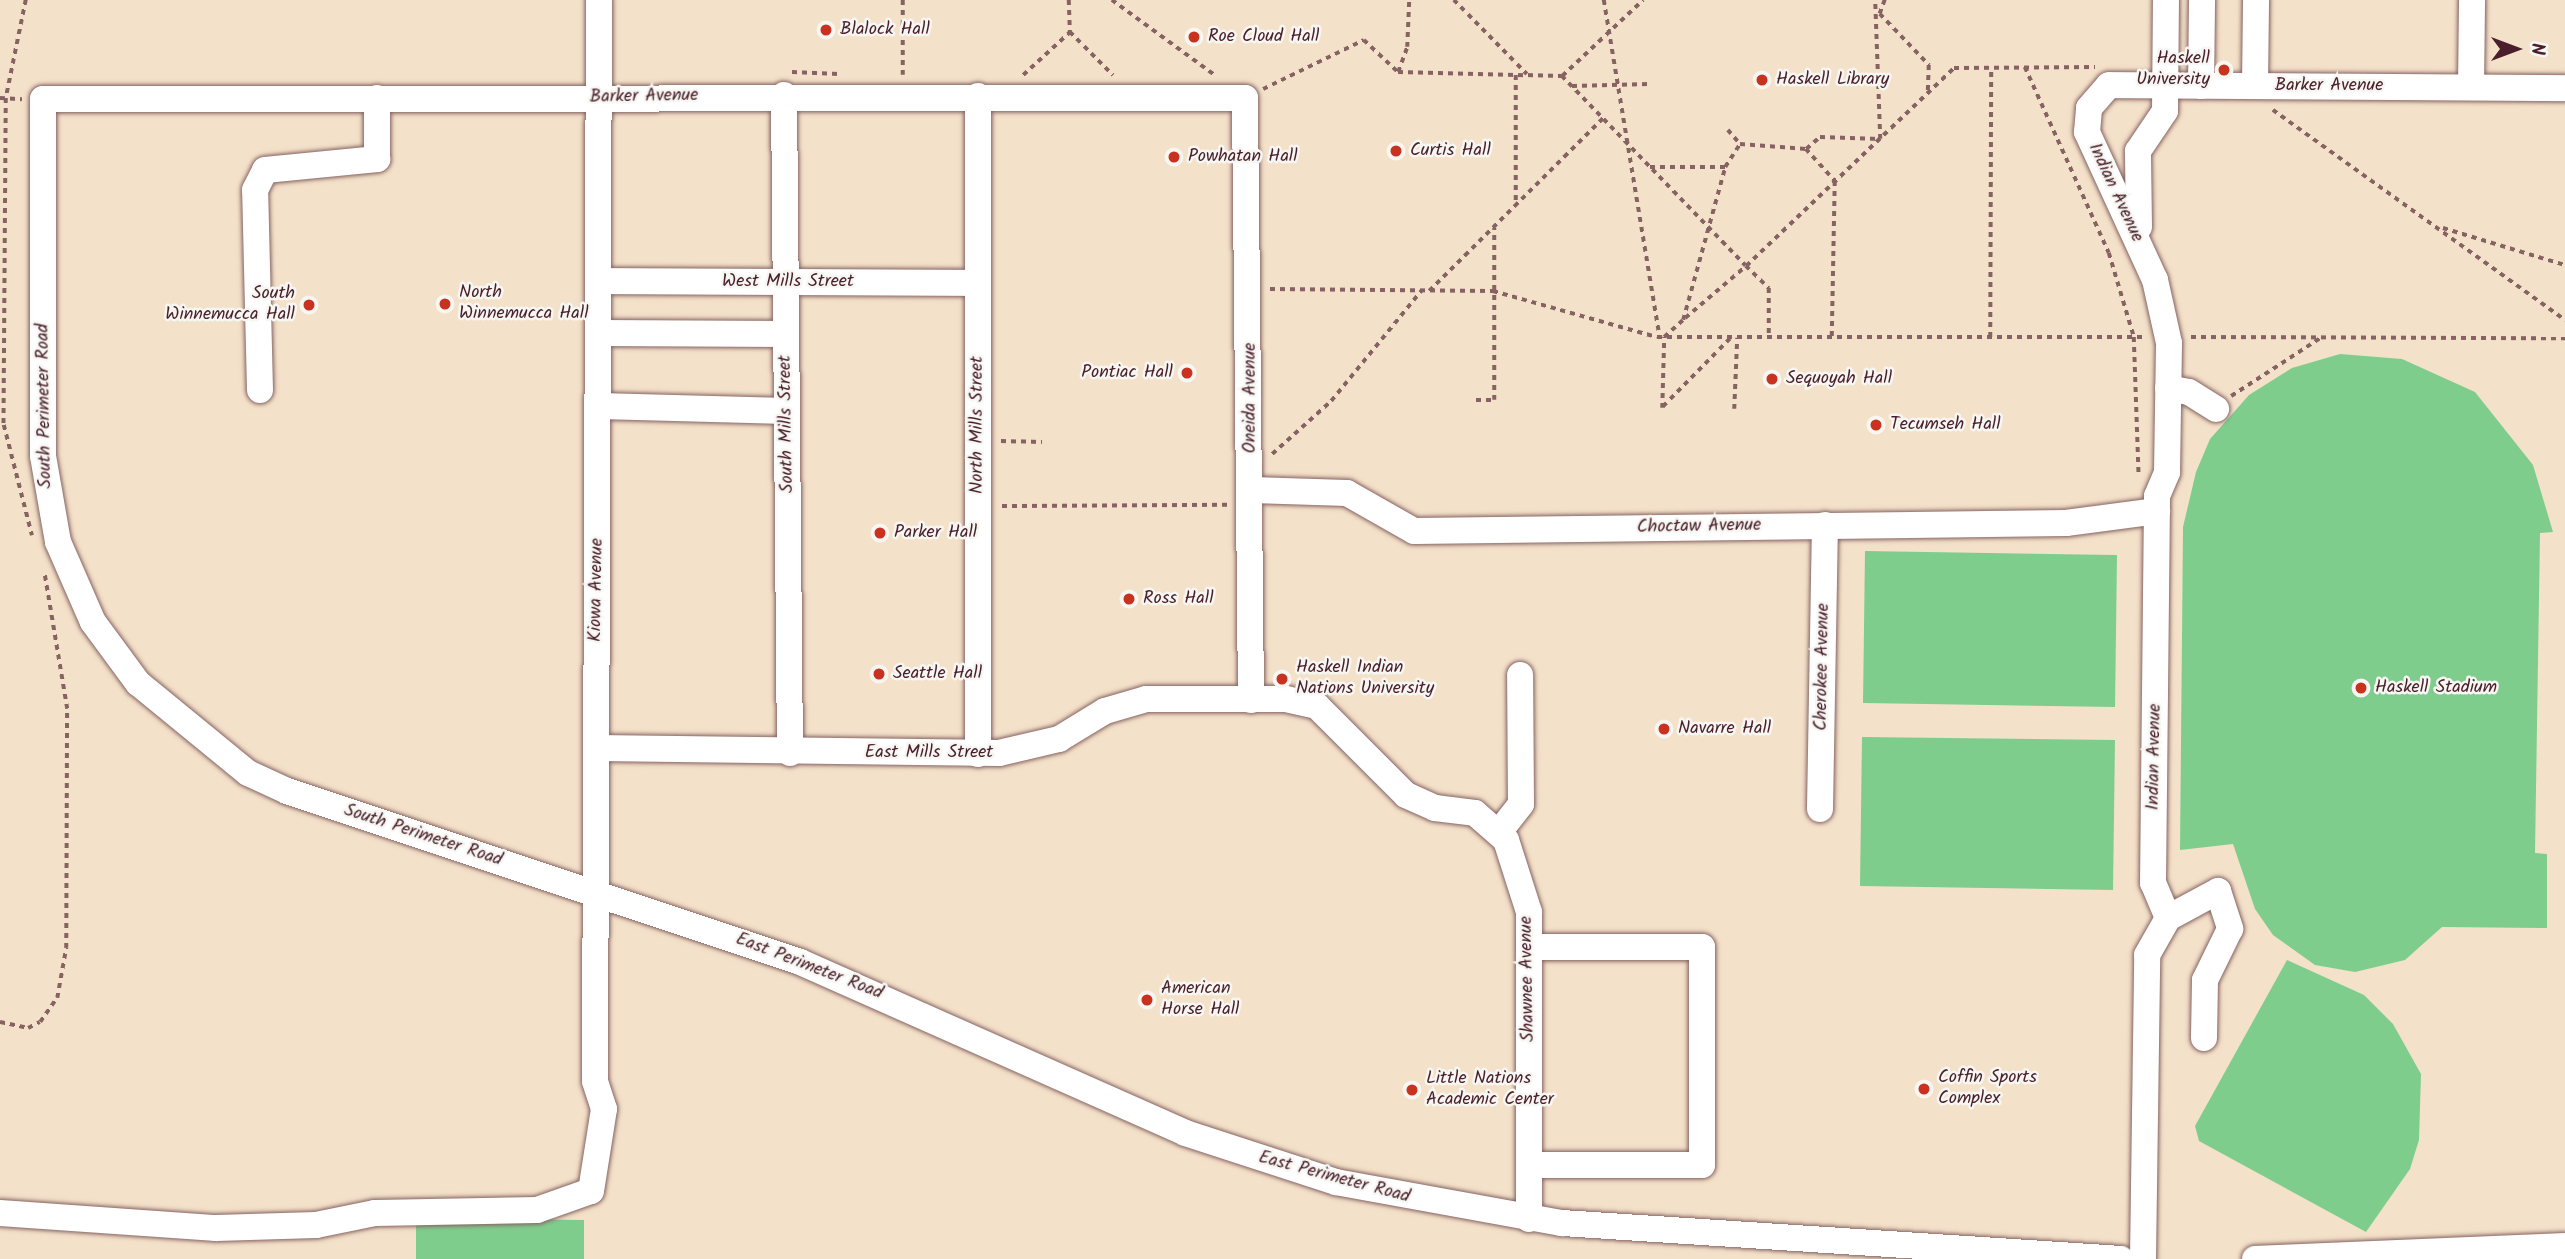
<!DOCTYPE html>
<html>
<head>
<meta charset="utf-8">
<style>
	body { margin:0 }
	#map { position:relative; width:2565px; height:1259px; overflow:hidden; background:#f4e1c9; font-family:Kalam,sans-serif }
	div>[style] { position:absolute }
	.green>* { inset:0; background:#7fcd8d }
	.path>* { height:3.5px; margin-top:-1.75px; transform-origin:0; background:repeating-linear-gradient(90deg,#866362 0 5px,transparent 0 10px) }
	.roads { filter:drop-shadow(0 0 2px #866362) drop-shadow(0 0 2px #866362) }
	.minor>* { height:26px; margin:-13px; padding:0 13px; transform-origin:13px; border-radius:13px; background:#fff }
	.dots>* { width:19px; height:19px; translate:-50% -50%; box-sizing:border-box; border:4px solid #f6f6f2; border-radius:50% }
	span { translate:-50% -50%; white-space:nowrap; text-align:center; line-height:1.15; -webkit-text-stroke:5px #f6f6f2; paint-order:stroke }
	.poi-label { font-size:18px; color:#4a1f2b }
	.left { translate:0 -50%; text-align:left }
	.right { translate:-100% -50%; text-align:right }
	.street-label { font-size:18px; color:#4a1f2b }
	.north { position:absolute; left:2481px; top:14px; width:70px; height:70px; -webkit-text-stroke:5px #f6f6f2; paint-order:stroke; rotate:90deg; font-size:19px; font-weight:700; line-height:28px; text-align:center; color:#4a1f2b }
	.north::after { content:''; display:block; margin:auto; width:24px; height:32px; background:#4a1f2b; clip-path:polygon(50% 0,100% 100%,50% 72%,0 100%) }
</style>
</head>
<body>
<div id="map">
	<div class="green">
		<div style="clip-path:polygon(2340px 354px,2402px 359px,2475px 392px,2533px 465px,2553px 532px,2540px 533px,2535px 853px,2547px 854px,2547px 928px,2442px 927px,2405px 960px,2355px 972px,2315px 965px,2273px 935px,2255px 909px,2233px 844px,2180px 850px,2183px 527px,2196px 472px,2210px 439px,2249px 395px,2292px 368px)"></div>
		<div style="clip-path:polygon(1865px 551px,2117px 555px,2115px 707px,1863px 703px)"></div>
		<div style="clip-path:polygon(1862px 737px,2115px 740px,2113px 890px,1860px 886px)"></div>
		<div style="clip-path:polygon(2287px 960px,2364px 995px,2393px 1024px,2421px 1074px,2419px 1140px,2410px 1169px,2366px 1232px,2199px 1141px,2195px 1126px)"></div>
		<div style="clip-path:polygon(416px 1218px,584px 1220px,584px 1259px,416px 1259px)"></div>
	</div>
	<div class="path">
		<div style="left:26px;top:0;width:100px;rotate:101.5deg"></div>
		<div style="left:6px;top:98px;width:327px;rotate:90.4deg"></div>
		<div style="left:4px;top:425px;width:114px;rotate:75.7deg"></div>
		<div style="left:903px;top:0;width:75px;rotate:90deg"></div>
		<div style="left:1069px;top:0;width:32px;rotate:88deg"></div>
		<div style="left:1070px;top:32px;width:61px;rotate:45deg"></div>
		<div style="left:1112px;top:0;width:127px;rotate:36.1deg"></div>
		<div style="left:1454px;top:0;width:104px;rotate:45.4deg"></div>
		<div style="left:1604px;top:0;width:342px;rotate:80.6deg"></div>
		<div style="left:1885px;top:0;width:15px;rotate:110deg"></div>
		<div style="left:1880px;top:14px;width:71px;rotate:46.1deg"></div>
		<div style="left:1929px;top:65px;width:28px;rotate:92deg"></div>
		<div style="left:2025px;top:67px;width:204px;rotate:65.7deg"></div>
		<div style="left:2109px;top:253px;width:88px;rotate:73.4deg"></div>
		<div style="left:2134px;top:337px;width:140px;rotate:88deg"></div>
		<div style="left:792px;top:72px;width:47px;rotate:2.4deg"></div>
		<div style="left:1398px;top:72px;width:27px;rotate:-70deg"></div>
		<div style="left:1407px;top:47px;width:47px;rotate:-87.6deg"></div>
		<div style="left:1023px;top:75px;width:64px;rotate:-42.5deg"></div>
		<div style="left:1516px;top:75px;width:129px;rotate:90deg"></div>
		<div style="left:1562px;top:76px;width:111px;rotate:-43.2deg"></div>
		<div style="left:1572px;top:86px;width:77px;rotate:-1.5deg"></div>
		<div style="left:1263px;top:89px;width:112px;rotate:-25.9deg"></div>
		<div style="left:1364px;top:40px;width:47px;rotate:43.3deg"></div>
		<div style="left:1398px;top:72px;width:164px;rotate:1.4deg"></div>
		<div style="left:1562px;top:76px;width:264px;rotate:45.9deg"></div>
		<div style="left:1746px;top:266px;width:287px;rotate:-43.6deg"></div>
		<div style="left:1954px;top:68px;width:141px;rotate:-0.4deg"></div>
		<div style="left:0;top:98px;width:22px;rotate:3deg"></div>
		<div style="left:2273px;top:110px;width:360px;rotate:35.7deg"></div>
		<div style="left:1728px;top:130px;width:18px;rotate:49deg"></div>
		<div style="left:1740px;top:144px;width:66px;rotate:4.3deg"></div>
		<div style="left:1806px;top:149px;width:18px;rotate:-41deg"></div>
		<div style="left:1820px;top:137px;width:60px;rotate:1.9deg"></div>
		<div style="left:1880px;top:139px;width:139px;rotate:-92.1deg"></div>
		<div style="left:1806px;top:149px;width:43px;rotate:47.8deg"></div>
		<div style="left:1835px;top:181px;width:157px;rotate:91.1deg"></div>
		<div style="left:1650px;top:167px;width:75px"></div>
		<div style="left:2443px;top:228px;width:127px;rotate:16.9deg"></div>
		<div style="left:1270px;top:289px;width:223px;rotate:0.5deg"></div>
		<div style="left:1493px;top:291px;width:170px;rotate:15.7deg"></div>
		<div style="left:1657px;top:337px;width:488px"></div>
		<div style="left:1429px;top:291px;width:245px;rotate:-44.8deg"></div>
		<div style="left:1685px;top:318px;width:80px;rotate:-40.4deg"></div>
		<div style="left:1746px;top:266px;width:32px;rotate:44deg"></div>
		<div style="left:1769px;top:288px;width:50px;rotate:90deg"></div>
		<div style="left:1990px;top:337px;width:269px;rotate:-89.8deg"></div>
		<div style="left:2191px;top:337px;width:374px;rotate:0.2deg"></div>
		<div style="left:1730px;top:339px;width:97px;rotate:134.6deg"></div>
		<div style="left:1662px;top:408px;width:71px;rotate:-88.4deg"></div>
		<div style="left:1664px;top:337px;width:25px;rotate:-42deg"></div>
		<div style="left:1683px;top:320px;width:159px;rotate:-74.6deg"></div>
		<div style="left:1725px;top:167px;width:27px;rotate:-57deg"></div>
		<div style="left:2231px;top:396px;width:108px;rotate:-33deg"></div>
		<div style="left:1476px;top:400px;width:18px"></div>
		<div style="left:1494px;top:400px;width:172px;rotate:-90deg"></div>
		<div style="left:1734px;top:409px;width:71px;rotate:-87.6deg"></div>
		<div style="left:1001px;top:441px;width:41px;rotate:1.4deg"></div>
		<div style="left:1272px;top:454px;width:79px;rotate:-41.9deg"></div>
		<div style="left:1331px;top:401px;width:142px;rotate:-50.7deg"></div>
		<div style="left:1002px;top:506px;width:227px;rotate:-0.3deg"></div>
		<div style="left:0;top:1022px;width:29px;rotate:12deg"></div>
		<div style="left:28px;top:1028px;width:13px;rotate:-27deg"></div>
		<div style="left:40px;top:1022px;width:29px;rotate:-55deg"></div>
		<div style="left:57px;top:998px;width:51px;rotate:-79.8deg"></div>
		<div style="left:66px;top:948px;width:239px;rotate:-89.8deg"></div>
		<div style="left:67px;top:709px;width:139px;rotate:-99.5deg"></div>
	</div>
	<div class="roads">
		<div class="minor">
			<div style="left:2201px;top:86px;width:86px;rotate:-89.3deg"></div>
			<div style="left:2255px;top:86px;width:86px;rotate:-89.3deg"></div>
			<div style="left:2471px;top:87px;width:87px;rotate:-89.3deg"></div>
			<div style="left:784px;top:95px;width:658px;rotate:89.48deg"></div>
			<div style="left:2139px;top:227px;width:76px;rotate:-90.8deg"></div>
			<div style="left:2138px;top:151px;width:48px;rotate:-56deg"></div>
			<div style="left:2165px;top:111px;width:111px;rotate:-89.5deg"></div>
			<div style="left:599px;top:281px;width:379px;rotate:0.3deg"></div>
			<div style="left:599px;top:333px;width:187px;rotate:0.3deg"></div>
			<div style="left:2168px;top:388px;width:21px;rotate:11deg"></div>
			<div style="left:2189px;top:392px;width:32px;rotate:32deg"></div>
			<div style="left:260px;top:390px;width:200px;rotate:-91.4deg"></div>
			<div style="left:255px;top:190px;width:22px;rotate:-63deg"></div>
			<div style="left:265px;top:170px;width:113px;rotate:-5.6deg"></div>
			<div style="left:377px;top:159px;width:61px;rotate:-90deg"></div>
			<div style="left:599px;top:406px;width:188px;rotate:1.5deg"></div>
			<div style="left:1252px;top:490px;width:95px;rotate:1.8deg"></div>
			<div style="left:1347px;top:493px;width:77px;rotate:29.6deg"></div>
			<div style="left:1414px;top:531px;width:652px;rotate:-0.7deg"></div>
			<div style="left:2066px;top:523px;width:92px;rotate:-7.5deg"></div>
			<div style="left:1251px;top:700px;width:602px;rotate:-90.57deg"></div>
			<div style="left:1245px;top:98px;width:1202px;rotate:179.95deg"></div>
			<div style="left:43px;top:99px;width:357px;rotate:90deg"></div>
			<div style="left:43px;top:456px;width:87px;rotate:80.1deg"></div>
			<div style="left:58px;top:542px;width:87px;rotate:66.4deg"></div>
			<div style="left:93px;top:622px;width:76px;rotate:53.6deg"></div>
			<div style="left:138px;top:683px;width:142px;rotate:39.3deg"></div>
			<div style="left:248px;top:773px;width:43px;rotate:24.8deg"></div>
			<div style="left:287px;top:791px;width:541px;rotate:18.43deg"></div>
			<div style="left:800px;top:962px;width:421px;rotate:23.9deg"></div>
			<div style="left:1185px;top:1133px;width:159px;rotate:18deg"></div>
			<div style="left:1336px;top:1182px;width:230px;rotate:10.3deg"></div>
			<div style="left:1562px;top:1223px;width:560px;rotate:3.68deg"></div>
			<div style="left:596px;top:748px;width:403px;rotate:0.7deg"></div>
			<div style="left:999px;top:753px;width:62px;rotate:-13.1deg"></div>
			<div style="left:1059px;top:739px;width:54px;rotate:-31.3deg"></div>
			<div style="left:1105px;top:711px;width:43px;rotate:-16.3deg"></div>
			<div style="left:1146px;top:699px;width:140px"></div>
			<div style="left:1286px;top:699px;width:32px;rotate:13deg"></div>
			<div style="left:1317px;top:706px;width:126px;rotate:45deg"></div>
			<div style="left:1406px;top:795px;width:32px;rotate:24deg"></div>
			<div style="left:1435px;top:808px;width:40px;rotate:7.1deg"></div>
			<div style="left:1475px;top:813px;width:41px;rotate:41.1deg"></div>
			<div style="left:1506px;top:840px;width:76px;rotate:72.3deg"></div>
			<div style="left:1529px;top:912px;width:307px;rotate:90deg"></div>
			<div style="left:978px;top:754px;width:658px;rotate:-90deg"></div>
			<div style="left:1820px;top:809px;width:284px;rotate:-89deg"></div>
			<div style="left:1500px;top:831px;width:34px;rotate:-52deg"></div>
			<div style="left:1521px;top:804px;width:129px;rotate:-90.4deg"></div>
			<div style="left:2168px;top:918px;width:57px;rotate:-28.4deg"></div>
			<div style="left:2218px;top:891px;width:40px;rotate:72deg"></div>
			<div style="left:2230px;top:929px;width:57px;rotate:116.1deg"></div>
			<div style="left:2205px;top:980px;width:58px;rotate:91deg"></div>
			<div style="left:1529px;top:947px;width:173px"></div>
			<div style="left:1702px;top:947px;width:218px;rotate:90deg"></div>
			<div style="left:1702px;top:1165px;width:173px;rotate:180deg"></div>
			<div style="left:0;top:1213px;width:217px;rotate:4deg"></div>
			<div style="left:216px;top:1228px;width:100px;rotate:-1.7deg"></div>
			<div style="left:316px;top:1225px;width:60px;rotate:-11.5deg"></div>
			<div style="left:375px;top:1213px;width:162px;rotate:-1.1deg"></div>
			<div style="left:537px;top:1210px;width:57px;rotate:-19.4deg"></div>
			<div style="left:591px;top:1191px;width:83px;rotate:-81deg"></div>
			<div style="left:604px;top:1109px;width:29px;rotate:-108deg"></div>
			<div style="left:595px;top:1081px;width:1081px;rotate:-89.79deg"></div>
			<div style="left:2143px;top:1259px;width:304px;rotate:-89.2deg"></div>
			<div style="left:2147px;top:955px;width:43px;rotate:-60.4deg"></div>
			<div style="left:2168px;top:918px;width:38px;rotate:-113deg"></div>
			<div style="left:2153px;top:883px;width:387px;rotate:-89.4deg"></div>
			<div style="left:2157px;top:496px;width:26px;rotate:-67deg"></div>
			<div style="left:2167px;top:472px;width:129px;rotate:-89.1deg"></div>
			<div style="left:2169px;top:343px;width:65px;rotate:-102.5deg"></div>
			<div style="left:2155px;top:280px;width:163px;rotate:-114.7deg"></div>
			<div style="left:2087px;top:132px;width:24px;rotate:-85deg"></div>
			<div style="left:2089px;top:108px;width:30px;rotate:-49deg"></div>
			<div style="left:2109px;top:85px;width:456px;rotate:0.4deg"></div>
			<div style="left:2255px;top:1259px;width:310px;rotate:-2.4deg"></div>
		</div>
	</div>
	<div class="dots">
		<div style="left:826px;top:30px;background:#c8321e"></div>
		<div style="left:1194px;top:37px;background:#c8321e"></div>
		<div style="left:2224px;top:70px;background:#c8321e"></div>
		<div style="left:1762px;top:80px;background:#c8321e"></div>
		<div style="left:1396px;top:151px;background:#c8321e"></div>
		<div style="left:1174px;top:157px;background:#c8321e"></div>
		<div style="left:445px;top:304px;background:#c8321e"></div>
		<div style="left:309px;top:305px;background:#c8321e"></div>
		<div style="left:1187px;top:373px;background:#c8321e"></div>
		<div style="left:1772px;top:379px;background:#c8321e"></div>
		<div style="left:1876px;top:425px;background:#c8321e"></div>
		<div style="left:880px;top:533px;background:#c8321e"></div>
		<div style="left:1129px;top:599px;background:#c8321e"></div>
		<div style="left:879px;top:674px;background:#c8321e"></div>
		<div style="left:1282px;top:679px;background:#c8321e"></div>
		<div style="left:2361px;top:688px;background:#c8321e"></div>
		<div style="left:1664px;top:729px;background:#c8321e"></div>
		<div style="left:1147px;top:1000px;background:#c8321e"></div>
		<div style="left:1924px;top:1089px;background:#c8321e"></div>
		<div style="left:1412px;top:1090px;background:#c8321e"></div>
	</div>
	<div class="poi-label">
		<span class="left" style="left:840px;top:30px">Blalock Hall</span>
		<span class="left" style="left:1208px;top:37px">Roe Cloud Hall</span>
		<span class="right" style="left:2210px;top:70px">Haskell<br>University</span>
		<span class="left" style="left:1776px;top:80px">Haskell Library</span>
		<span class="left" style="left:1410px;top:151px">Curtis Hall</span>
		<span class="left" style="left:1188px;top:157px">Powhatan Hall</span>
		<span class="left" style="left:459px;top:304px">North<br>Winnemucca Hall</span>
		<span class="right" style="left:295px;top:305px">South<br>Winnemucca Hall</span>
		<span class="right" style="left:1173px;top:373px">Pontiac Hall</span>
		<span class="left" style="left:1786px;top:379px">Sequoyah Hall</span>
		<span class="left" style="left:1890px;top:425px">Tecumseh Hall</span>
		<span class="left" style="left:894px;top:533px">Parker Hall</span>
		<span class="left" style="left:1143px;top:599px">Ross Hall</span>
		<span class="left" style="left:1296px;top:679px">Haskell Indian<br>Nations University</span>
		<span class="left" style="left:893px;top:674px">Seattle Hall</span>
		<span class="left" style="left:2375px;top:688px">Haskell Stadium</span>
		<span class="left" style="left:1678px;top:729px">Navarre Hall</span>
		<span class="left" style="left:1161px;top:1000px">American<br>Horse Hall</span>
		<span class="left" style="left:1938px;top:1089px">Coffin Sports<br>Complex</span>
		<span class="left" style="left:1426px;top:1090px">Little Nations<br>Academic Center</span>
	</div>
	<div class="street-label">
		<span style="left:2329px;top:86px">Barker Avenue</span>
		<span style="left:644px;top:97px;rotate:-1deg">Barker Avenue</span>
		<span style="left:2115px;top:193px;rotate:65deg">Indian Avenue</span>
		<span style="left:788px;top:282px">West Mills Street</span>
		<span style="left:1251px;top:398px;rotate:-90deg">Oneida Avenue</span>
		<span style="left:45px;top:406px;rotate:-91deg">South Perimeter Road</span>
		<span style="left:787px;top:424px;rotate:-91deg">South Mills Street</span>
		<span style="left:978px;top:425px;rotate:-90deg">North Mills Street</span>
		<span style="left:1699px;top:527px;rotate:-1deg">Choctaw Avenue</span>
		<span style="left:597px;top:590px;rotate:-89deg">Kiowa Avenue</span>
		<span style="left:1823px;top:667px;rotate:-89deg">Cherokee Avenue</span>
		<span style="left:929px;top:753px">East Mills Street</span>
		<span style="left:2155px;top:757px;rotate:-89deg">Indian Avenue</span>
		<span style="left:423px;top:836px;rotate:18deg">South Perimeter Road</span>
		<span style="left:809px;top:967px;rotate:21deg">East Perimeter Road</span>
		<span style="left:1528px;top:979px;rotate:-91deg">Shawnee Avenue</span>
		<span style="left:1334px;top:1178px;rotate:15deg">East Perimeter Road</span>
	</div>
	<div class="north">N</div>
</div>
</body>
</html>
